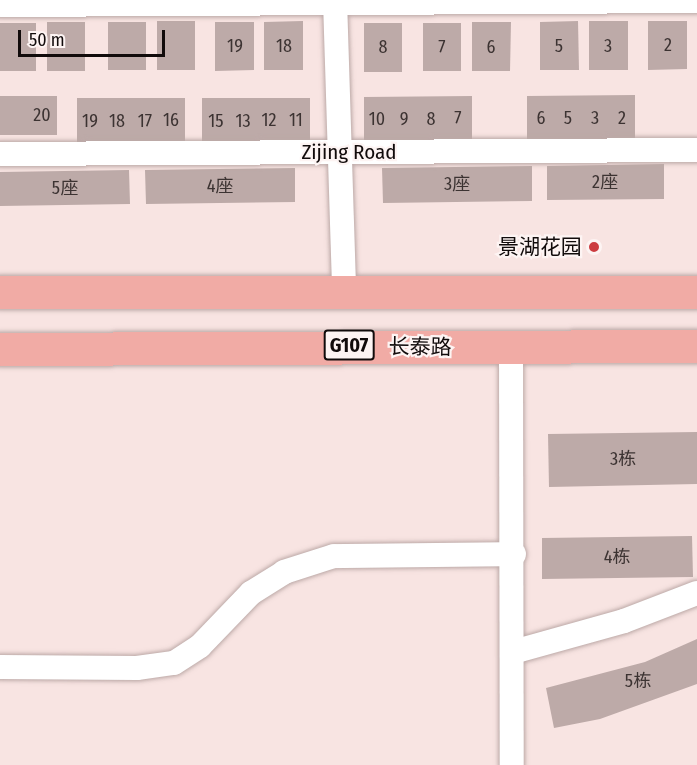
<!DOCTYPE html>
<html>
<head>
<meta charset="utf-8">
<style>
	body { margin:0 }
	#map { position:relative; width:697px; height:765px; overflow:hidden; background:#f8e4e2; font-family:"Fira Sans Condensed","Noto Sans SC",sans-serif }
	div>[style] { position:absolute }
	.building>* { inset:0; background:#bdaaa8 }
	.roads { filter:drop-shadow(0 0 2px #bca9a7) drop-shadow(0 0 2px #bca9a7) }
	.minor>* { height:24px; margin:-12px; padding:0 12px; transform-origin:12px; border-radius:12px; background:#fff }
	.highway>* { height:33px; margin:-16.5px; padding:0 16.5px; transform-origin:16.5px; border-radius:16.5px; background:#f1aba5 }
	.dots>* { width:16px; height:16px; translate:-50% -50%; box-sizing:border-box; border:3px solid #fdf4f3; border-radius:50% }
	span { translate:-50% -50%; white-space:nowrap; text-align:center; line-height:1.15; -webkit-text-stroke:4.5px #fdf4f3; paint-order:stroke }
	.number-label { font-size:18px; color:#3c3332 }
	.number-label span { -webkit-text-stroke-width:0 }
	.shield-label span { padding:2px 4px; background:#fdf4f3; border:2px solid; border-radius:4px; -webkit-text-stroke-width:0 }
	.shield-label { font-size:20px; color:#110b0b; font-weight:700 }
	.street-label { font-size:21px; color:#110b0b }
	.poi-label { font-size:21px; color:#110b0b }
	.right { translate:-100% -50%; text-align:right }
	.scale { position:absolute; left:18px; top:30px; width:147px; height:27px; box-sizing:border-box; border:3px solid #110b0b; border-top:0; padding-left:8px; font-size:18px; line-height:21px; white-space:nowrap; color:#110b0b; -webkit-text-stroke:4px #fdf4f3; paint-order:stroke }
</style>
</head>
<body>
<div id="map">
	<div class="building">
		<div style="clip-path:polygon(157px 21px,195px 21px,195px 70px,157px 70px)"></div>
		<div style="clip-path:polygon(303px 21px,303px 70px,264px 70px,264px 22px)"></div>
		<div style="clip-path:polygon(578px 21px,579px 70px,540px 70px,540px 22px)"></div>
		<div style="clip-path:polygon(589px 21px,628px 21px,628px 70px,589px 70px)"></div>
		<div style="clip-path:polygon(648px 21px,687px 21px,687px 69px,648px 70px)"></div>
		<div style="clip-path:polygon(47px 22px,85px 22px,85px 71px,47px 71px)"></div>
		<div style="clip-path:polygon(108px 22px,146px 22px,146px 70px,108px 70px)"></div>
		<div style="clip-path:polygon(215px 22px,254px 22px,254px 70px,215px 71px)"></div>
		<div style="clip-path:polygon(472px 22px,511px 22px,510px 71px,472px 71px)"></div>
		<div style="clip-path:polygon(0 23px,36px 23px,36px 71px,0 71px)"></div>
		<div style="clip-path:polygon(364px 23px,402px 23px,402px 72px,364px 72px)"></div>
		<div style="clip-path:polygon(423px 23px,461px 23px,461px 71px,423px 71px)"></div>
		<div style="clip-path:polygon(635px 95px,635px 140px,527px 141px,527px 96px)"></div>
		<div style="clip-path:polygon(0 96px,57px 96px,57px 135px,0 135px)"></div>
		<div style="clip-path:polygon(472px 96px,472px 141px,364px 142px,364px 97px)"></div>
		<div style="clip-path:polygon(77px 98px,185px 98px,185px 143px,77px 143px)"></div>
		<div style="clip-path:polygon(202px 98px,310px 98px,310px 143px,202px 143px)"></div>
		<div style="clip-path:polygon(664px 164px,664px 199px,547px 200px,547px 166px)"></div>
		<div style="clip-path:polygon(532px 166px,532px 201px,383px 203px,382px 168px)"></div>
		<div style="clip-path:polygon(295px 168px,295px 202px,146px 204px,145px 170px)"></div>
		<div style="clip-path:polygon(129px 170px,130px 204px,0 206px,0 172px)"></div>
		<div style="clip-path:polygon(697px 432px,697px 484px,549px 487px,548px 434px)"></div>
		<div style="clip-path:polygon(692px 536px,693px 577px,542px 579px,542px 538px)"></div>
		<div style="clip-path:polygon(697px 639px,697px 684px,600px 719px,554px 728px,546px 688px,645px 662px)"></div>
	</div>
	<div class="roads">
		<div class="minor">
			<div style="left:335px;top:0;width:290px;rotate:88.2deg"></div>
			<div style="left:0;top:5px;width:697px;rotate:-0.33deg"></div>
			<div style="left:0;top:154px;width:697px;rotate:-0.33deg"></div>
			<div style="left:511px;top:348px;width:417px;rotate:89.9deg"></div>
			<div style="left:513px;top:652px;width:115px;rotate:-15.6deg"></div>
			<div style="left:624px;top:621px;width:78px;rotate:-21deg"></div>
			<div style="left:0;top:667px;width:137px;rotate:0.4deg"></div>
			<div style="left:137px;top:668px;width:37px;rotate:-8deg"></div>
			<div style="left:174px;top:663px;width:31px;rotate:-33deg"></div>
			<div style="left:200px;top:646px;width:74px;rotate:-46.1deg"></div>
			<div style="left:251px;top:593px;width:39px;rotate:-32deg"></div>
			<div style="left:284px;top:572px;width:52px;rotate:-17.7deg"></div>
			<div style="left:334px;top:556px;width:180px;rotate:-0.6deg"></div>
		</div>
		<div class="highway">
			<div style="left:0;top:292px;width:697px"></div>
			<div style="left:0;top:349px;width:697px;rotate:-0.25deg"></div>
		</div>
	</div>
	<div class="dots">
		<div style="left:594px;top:247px;background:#cc3c40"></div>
	</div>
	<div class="number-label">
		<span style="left:668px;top:45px">2</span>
		<span style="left:235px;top:46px">19</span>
		<span style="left:284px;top:46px">18</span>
		<span style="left:559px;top:46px">5</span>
		<span style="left:608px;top:46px">3</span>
		<span style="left:383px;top:47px">8</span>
		<span style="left:442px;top:47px">7</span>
		<span style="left:491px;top:47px">6</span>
		<span style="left:42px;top:115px">20</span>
		<span style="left:458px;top:118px">7</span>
		<span style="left:541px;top:118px">6</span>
		<span style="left:568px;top:118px">5</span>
		<span style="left:595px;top:118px">3</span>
		<span style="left:622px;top:118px">2</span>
		<span style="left:377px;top:119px">10</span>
		<span style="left:404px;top:119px">9</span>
		<span style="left:431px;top:119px">8</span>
		<span style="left:171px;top:120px">16</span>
		<span style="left:269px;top:120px">12</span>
		<span style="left:296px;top:120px">11</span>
		<span style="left:90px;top:121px">19</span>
		<span style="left:117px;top:121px">18</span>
		<span style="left:145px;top:121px">17</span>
		<span style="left:216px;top:121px">15</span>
		<span style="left:243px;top:121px">13</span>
		<span style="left:605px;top:182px">2座</span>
		<span style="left:457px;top:184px">3座</span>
		<span style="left:220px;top:186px">4座</span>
		<span style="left:65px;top:188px">5座</span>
		<span style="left:623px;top:459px">3栋</span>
		<span style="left:617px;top:557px">4栋</span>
		<span style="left:638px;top:681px">5栋</span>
	</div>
	<div class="shield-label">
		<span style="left:349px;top:345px">G107</span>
	</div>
	<div class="street-label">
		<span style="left:349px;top:152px">Zijing Road</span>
		<span style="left:420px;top:347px;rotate:1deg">长泰路</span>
	</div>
	<div class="poi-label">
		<span class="right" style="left:582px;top:247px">景湖花园</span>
	</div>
	<div class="scale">50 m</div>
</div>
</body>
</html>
